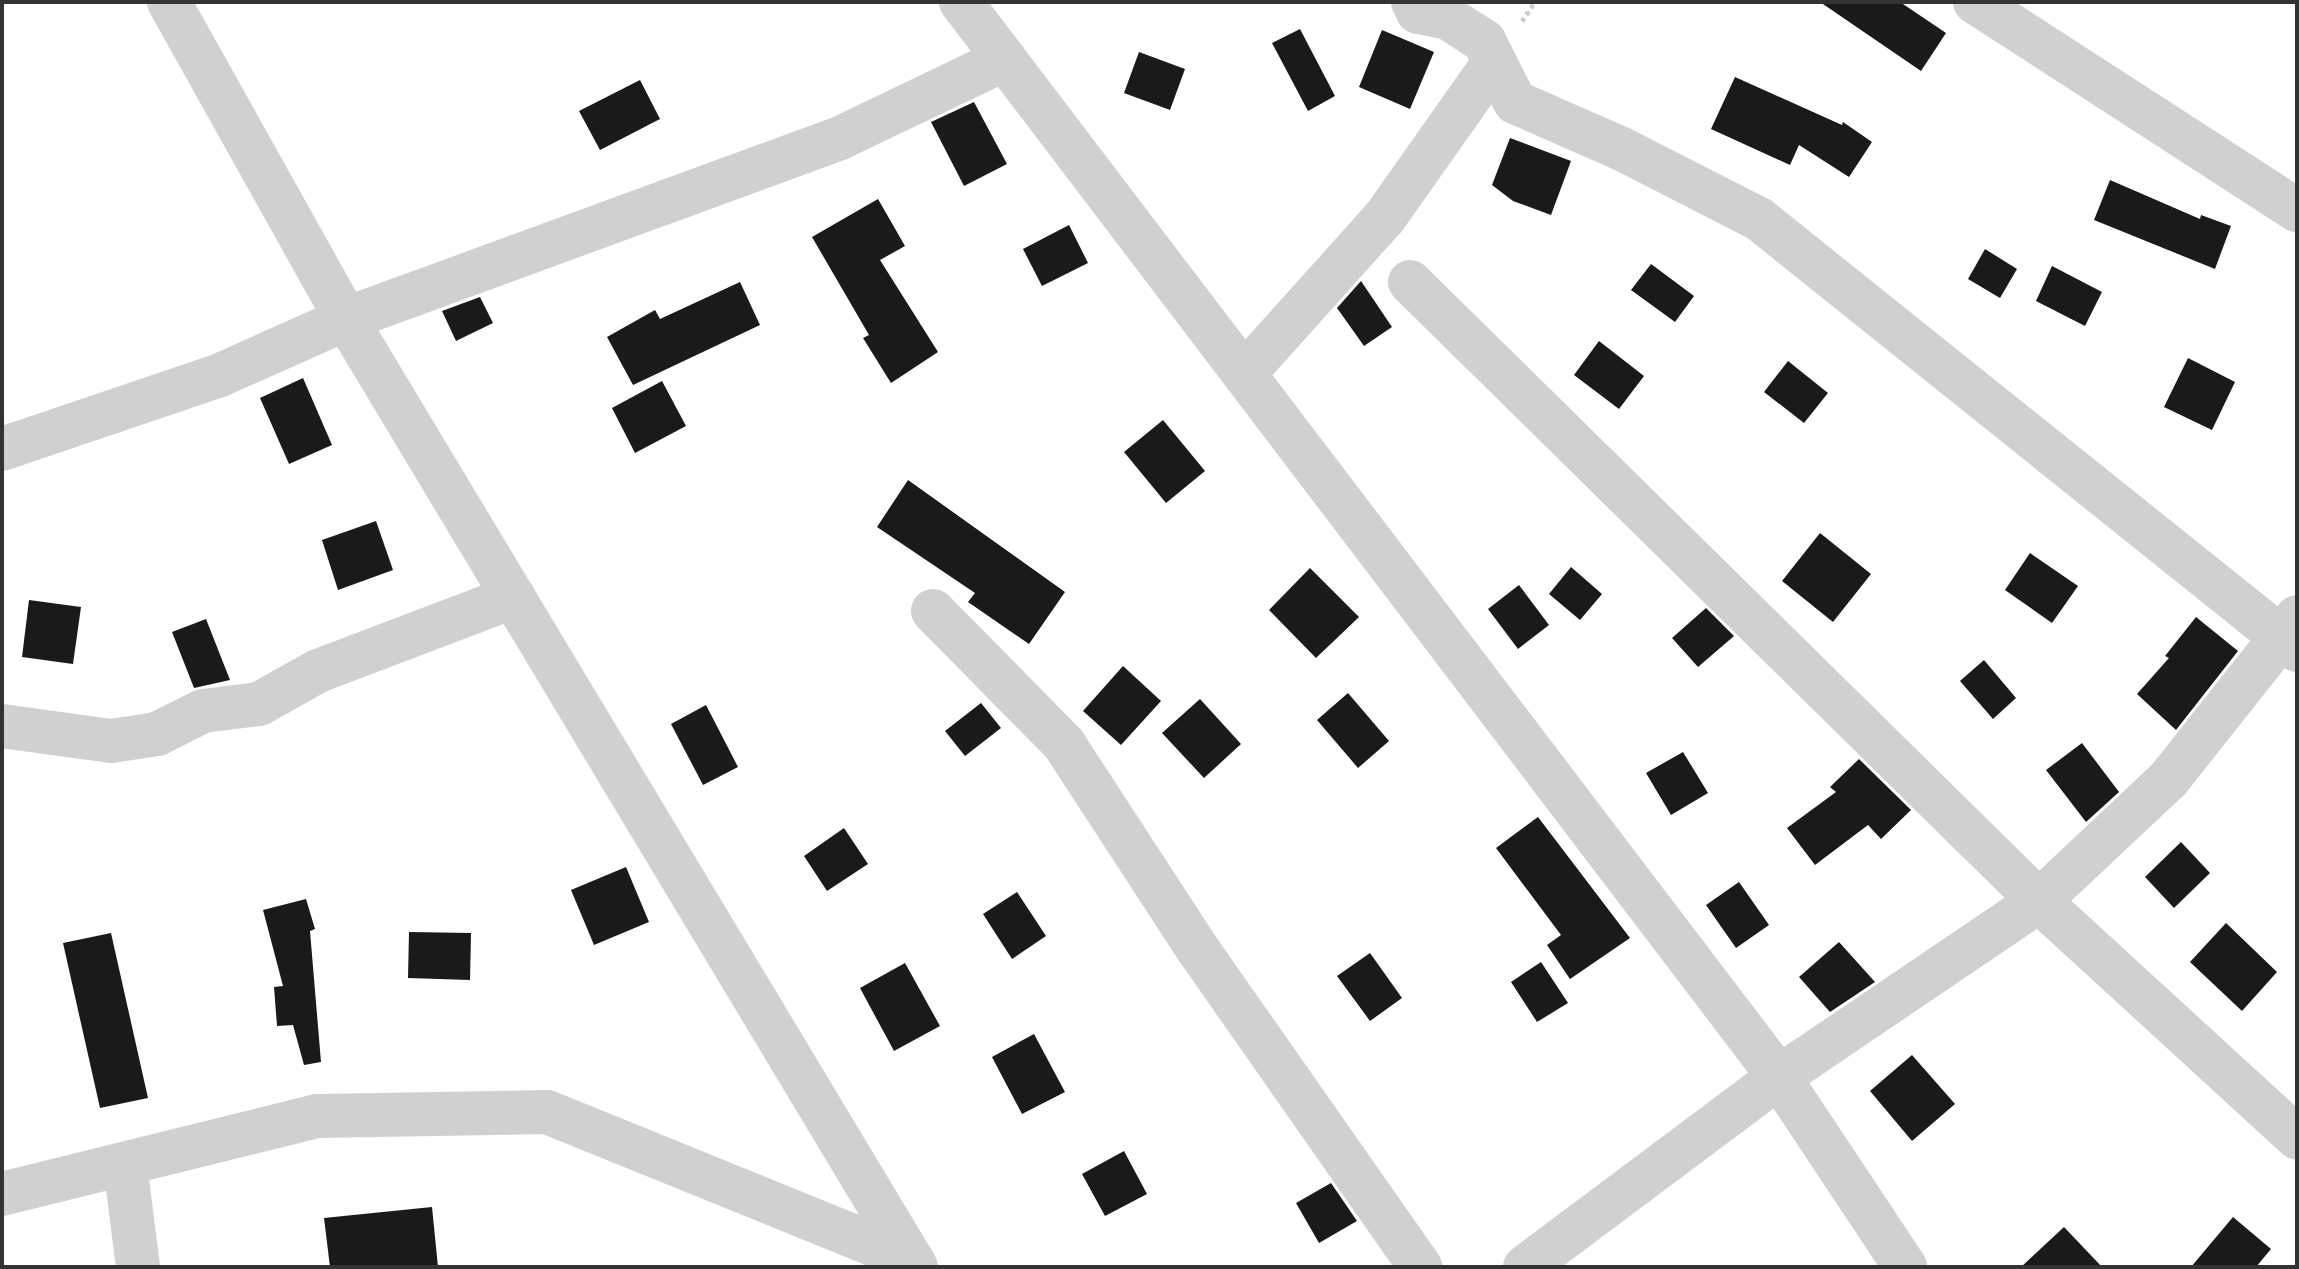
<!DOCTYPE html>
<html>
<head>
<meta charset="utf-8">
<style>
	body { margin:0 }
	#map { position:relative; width:2299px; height:1269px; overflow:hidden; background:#fff; font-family:"Asap Condensed",sans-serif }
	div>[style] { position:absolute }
	.building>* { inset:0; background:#1a1a1a }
	.path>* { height:5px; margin-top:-2.5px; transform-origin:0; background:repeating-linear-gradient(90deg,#cdcdcd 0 4px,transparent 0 8px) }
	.street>* { height:44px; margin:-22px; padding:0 22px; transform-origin:22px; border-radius:22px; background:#d0d0d0 }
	span { translate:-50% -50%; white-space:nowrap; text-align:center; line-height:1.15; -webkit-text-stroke:8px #fff; paint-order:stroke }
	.frame { position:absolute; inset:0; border:4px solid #333; pointer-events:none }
</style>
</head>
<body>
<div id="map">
	<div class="building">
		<div style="clip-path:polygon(1820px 2px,1900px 2px,1946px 33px,1921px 71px)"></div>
		<div style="clip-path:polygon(1300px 29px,1335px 96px,1308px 111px,1272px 43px)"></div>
		<div style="clip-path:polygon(1382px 30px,1434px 52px,1410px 109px,1359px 87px)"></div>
		<div style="clip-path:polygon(1139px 52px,1185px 69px,1170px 110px,1124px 93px)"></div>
		<div style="clip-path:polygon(1735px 77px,1842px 125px,1843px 122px,1872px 142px,1849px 177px,1799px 145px,1790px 165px,1711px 129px)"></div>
		<div style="clip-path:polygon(640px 80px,660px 119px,600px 150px,579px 111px)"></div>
		<div style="clip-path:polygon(974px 102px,1007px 164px,964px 186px,931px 122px)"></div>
		<div style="clip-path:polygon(1510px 138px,1571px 161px,1551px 215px,1513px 201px,1492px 185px)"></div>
		<div style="clip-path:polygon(2110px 180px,2200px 219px,2201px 215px,2231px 226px,2215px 269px,2094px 220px)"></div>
		<div style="clip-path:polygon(878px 199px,905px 246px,880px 260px,938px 352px,891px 383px,863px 338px,869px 335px,812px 237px)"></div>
		<div style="clip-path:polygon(1069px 225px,1088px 263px,1042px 286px,1023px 249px)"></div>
		<div style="clip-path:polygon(1985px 249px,2017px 269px,2000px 298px,1968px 279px)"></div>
		<div style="clip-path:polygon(1651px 264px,1694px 296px,1675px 322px,1631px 290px)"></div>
		<div style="clip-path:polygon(2052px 266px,2102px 292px,2085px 326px,2036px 301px)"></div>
		<div style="clip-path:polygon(1361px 281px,1392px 327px,1364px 346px,1337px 308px)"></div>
		<div style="clip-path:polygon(740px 282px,760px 325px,633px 385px,607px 337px,655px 310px,660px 319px)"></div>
		<div style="clip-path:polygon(480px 297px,493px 323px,456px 341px,442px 311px)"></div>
		<div style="clip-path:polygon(1599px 341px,1644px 376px,1619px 409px,1574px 375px)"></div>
		<div style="clip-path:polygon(2188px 358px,2235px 382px,2212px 430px,2164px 407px)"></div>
		<div style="clip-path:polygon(1788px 361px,1828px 393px,1804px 423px,1764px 392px)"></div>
		<div style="clip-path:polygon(303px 378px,332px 445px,289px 464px,260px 398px)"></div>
		<div style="clip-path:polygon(662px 381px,686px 426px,635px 453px,612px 408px)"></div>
		<div style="clip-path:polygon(1163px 420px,1205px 471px,1166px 503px,1124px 452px)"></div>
		<div style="clip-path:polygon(908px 480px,1065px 592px,1029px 644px,968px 602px,975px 593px,877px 527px)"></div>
		<div style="clip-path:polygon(376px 521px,393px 570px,338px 590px,322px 540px)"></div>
		<div style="clip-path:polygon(1820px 533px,1871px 574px,1833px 622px,1782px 581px)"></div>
		<div style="clip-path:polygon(2030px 553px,2078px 586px,2052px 623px,2005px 590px)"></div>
		<div style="clip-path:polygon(1571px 567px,1602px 594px,1580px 620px,1549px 594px)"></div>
		<div style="clip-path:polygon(1310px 568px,1359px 617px,1316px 658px,1269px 610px)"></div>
		<div style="clip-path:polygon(1519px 585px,1549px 625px,1518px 649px,1488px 609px)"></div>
		<div style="clip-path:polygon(29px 600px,81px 607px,73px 664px,22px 657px)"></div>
		<div style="clip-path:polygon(1706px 608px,1734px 636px,1698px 667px,1672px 638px)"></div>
		<div style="clip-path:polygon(2196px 617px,2238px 651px,2176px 730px,2137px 694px,2169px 658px,2165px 656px)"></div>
		<div style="clip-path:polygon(206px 619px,230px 680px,194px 688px,172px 632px)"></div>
		<div style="clip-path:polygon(1984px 660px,2016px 698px,1993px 719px,1960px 681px)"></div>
		<div style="clip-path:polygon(1123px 666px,1161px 701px,1121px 745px,1083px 711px)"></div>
		<div style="clip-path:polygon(1348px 693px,1389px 741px,1358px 768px,1317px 720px)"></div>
		<div style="clip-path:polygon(1200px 699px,1241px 744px,1204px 778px,1162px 733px)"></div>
		<div style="clip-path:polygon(981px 703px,1001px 728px,965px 756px,945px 731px)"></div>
		<div style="clip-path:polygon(706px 705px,738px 767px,703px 785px,671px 724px)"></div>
		<div style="clip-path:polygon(2082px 743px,2119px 792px,2086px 822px,2046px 770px)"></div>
		<div style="clip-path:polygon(1683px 752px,1708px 793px,1671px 815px,1646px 773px)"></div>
		<div style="clip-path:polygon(1859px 759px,1911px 810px,1881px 839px,1868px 825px,1815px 865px,1787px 828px,1836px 792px,1830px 787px)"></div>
		<div style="clip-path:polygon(1538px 817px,1630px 938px,1570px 979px,1547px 945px,1561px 935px,1496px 848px)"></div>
		<div style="clip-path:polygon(844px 828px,868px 864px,827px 891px,804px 856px)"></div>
		<div style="clip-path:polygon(2181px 842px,2210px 873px,2174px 908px,2145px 877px)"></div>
		<div style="clip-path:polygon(626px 867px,649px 922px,594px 945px,571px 890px)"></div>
		<div style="clip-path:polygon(1739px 882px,1769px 925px,1736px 948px,1706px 905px)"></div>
		<div style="clip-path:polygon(1017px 892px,1046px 936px,1012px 959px,983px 914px)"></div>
		<div style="clip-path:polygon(306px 899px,315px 929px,310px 931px,321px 1062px,304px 1065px,293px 1025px,277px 1026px,274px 987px,283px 986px,263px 910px)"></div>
		<div style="clip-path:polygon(2226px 923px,2277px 972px,2242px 1011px,2190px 962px)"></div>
		<div style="clip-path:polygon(409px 932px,471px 933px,470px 980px,408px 978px)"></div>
		<div style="clip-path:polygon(111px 933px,148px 1098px,100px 1108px,63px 943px)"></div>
		<div style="clip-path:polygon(1839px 942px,1875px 982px,1830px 1012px,1799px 977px)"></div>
		<div style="clip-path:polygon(1370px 953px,1402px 998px,1370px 1021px,1337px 976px)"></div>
		<div style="clip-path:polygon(1541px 962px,1568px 1003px,1537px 1022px,1511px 982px)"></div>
		<div style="clip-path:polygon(905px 963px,940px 1026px,894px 1051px,860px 988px)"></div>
		<div style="clip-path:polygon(1034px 1034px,1065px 1092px,1022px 1114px,992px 1057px)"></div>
		<div style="clip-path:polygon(1912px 1055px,1955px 1104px,1912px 1141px,1870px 1091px)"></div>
		<div style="clip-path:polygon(1124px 1151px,1147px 1194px,1105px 1216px,1082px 1174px)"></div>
		<div style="clip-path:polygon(1331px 1183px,1357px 1221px,1319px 1243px,1296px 1203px)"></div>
		<div style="clip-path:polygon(432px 1207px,438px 1267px,330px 1267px,324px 1218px)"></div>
		<div style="clip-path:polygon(2233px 1217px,2271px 1249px,2256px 1267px,2191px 1267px)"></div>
		<div style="clip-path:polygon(2064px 1227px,2102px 1267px,2021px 1267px)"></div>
	</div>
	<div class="path">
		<div style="left:1522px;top:21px;width:23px;rotate:-56deg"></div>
	</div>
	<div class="street">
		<div style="left:169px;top:2px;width:363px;rotate:60.8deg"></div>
		<div style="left:346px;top:319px;width:1106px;rotate:58.98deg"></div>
		<div style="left:961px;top:2px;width:1351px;rotate:52.73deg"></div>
		<div style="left:1779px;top:1077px;width:228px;rotate:56.4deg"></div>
		<div style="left:1413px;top:2px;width:11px;rotate:63deg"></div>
		<div style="left:1418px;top:12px;width:31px;rotate:11deg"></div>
		<div style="left:1448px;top:18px;width:43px;rotate:32.6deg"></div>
		<div style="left:1484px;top:41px;width:68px;rotate:63.1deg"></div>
		<div style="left:1515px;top:102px;width:117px;rotate:23.7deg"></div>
		<div style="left:1622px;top:149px;width:154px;rotate:27.1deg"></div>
		<div style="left:1759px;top:219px;width:689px;rotate:38.7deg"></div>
		<div style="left:1975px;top:2px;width:383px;rotate:32.9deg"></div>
		<div style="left:1410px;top:282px;width:882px;rotate:44.54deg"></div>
		<div style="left:2039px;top:901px;width:350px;rotate:42.5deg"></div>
		<div style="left:1244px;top:374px;width:211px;rotate:-48.1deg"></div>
		<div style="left:1385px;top:217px;width:187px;rotate:-54.8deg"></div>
		<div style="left:2px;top:449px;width:230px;rotate:-18.7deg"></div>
		<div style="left:220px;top:375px;width:138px;rotate:-24deg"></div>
		<div style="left:346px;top:319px;width:524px;rotate:-20.1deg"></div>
		<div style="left:838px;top:139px;width:185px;rotate:-25.6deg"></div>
		<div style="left:933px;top:611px;width:187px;rotate:45.4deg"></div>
		<div style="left:1064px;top:744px;width:247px;rotate:56.9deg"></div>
		<div style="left:1199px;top:951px;width:386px;rotate:55deg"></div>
		<div style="left:2px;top:726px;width:110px;rotate:7.8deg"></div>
		<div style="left:111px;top:741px;width:47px;rotate:-8.7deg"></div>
		<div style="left:157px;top:734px;width:51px;rotate:-26.6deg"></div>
		<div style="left:203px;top:711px;width:56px;rotate:-7.1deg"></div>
		<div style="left:259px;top:704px;width:68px;rotate:-29.2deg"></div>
		<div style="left:318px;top:671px;width:209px;rotate:-20.8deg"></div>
		<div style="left:125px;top:1164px;width:104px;rotate:82.8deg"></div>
		<div style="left:2px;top:1194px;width:325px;rotate:-13.9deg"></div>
		<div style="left:317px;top:1116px;width:230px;rotate:-1deg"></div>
		<div style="left:547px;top:1112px;width:394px;rotate:22.1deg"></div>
		<div style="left:1525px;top:1267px;width:317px;rotate:-36.8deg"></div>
		<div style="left:1779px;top:1077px;width:314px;rotate:-34.1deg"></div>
		<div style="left:2039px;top:901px;width:177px;rotate:-43.2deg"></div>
		<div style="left:2168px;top:780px;width:208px;rotate:-51.6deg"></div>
	</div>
	<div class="frame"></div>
</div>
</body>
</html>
